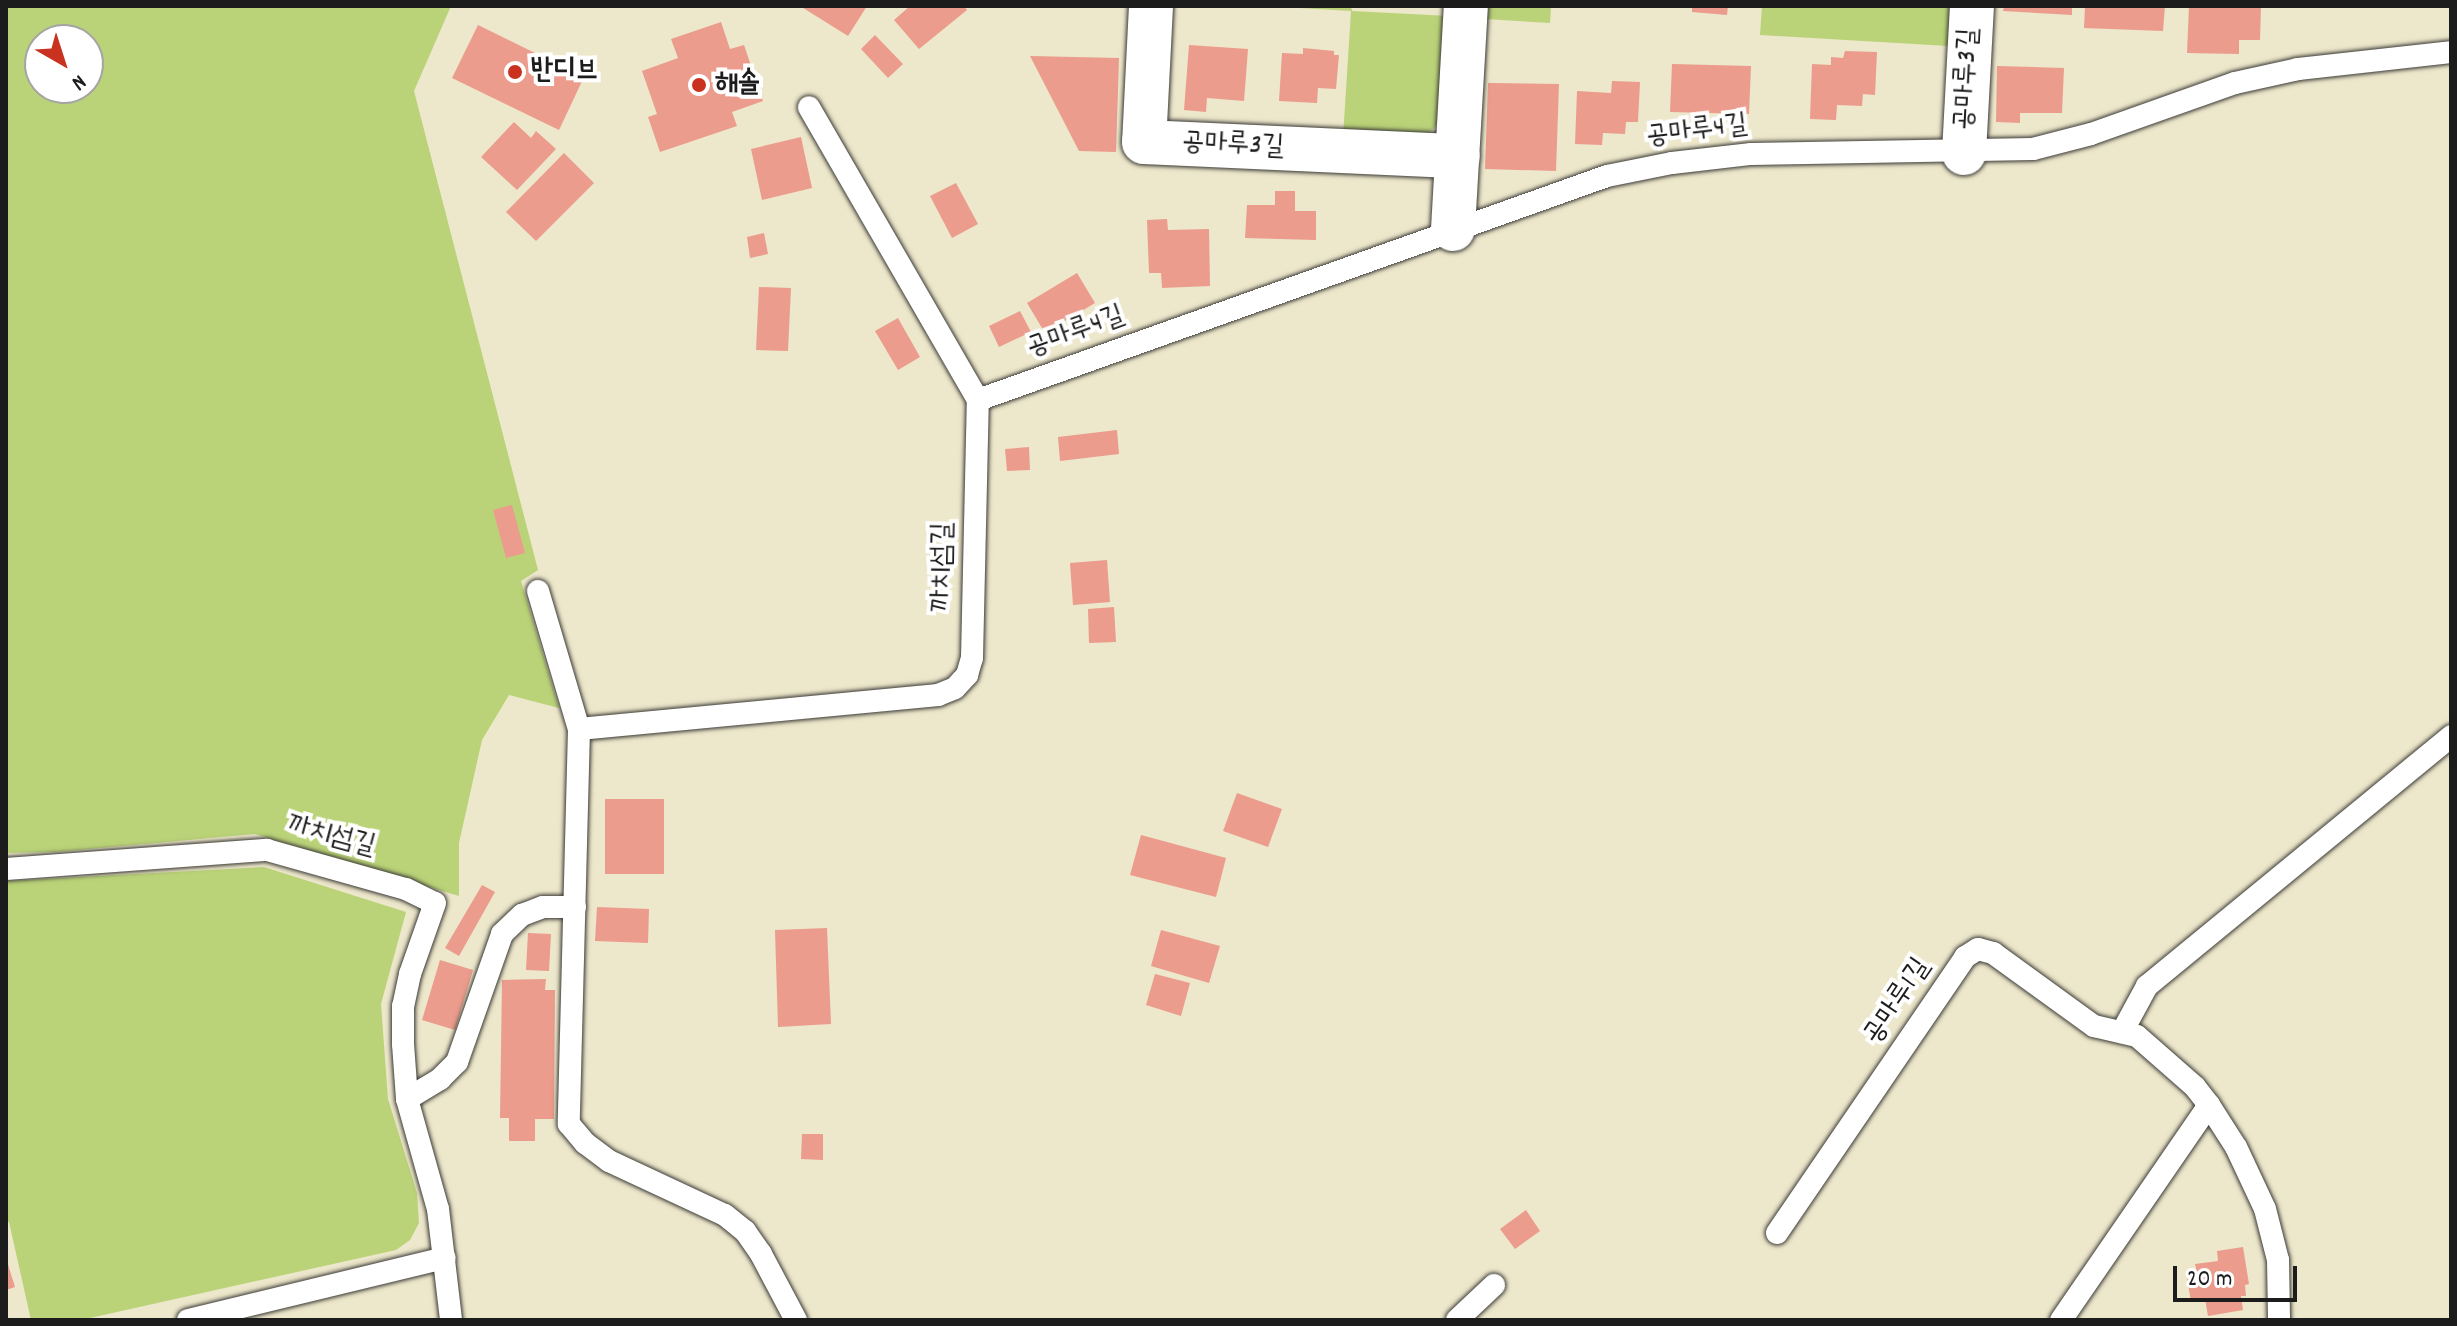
<!DOCTYPE html>
<html>
<head>
<meta charset="utf-8">
<style>
	body { margin:0 }
	#map { position:relative; width:2457px; height:1326px; overflow:hidden; background:#ede7cb; font-family:Dekko,"Poor Story",sans-serif }
	div>[style] { position:absolute }
	.green>* { inset:0; background:#bad378 }
	.building>* { inset:0; background:#eb9c8c }
	.roads { filter:drop-shadow(0 0 2px #3b3a36) drop-shadow(0 0 2px #3b3a36) }
	.lane>* { height:22px; margin:-11px; padding:0 11px; transform-origin:11px; border-radius:11px; background:#fff }
	.street>* { height:44px; margin:-22px; padding:0 22px; transform-origin:22px; border-radius:22px; background:#fff }
	.dots>* { width:22px; height:22px; translate:-50% -50%; box-sizing:border-box; border:4px solid #fff; border-radius:50% }
	span { translate:-50% -50%; white-space:nowrap; text-align:center; line-height:1.15; -webkit-text-stroke:8px #fff; paint-order:stroke }
	.poi-label { font-size:28px; color:#1c1c1c; font-weight:700 }
	.left { translate:0 -50%; text-align:left }
	.street-label { font-size:28px; color:#1c1c1c }
	.frame { position:absolute; inset:0; border:8px solid #1c1c1c; pointer-events:none }
	.north { position:absolute; left:24px; top:24px; width:80px; height:80px; box-sizing:border-box; background:#fff; border:2px solid #a4a4a4; border-radius:50%; rotate:141deg; font-size:22px; font-weight:700; line-height:32px; text-align:center; color:#1c1c1c }
	.north::after { content:''; display:block; margin:auto; width:28px; height:36px; background:#c8321e; clip-path:polygon(50% 0,100% 100%,50% 72%,0 100%) }
	.scale { position:absolute; left:2173px; top:1266px; width:124px; height:36px; box-sizing:border-box; border:4px solid #1c1c1c; border-top:0; padding-left:10px; font-size:24px; line-height:28px; white-space:nowrap; color:#1c1c1c; -webkit-text-stroke:6px #fff; paint-order:stroke }
</style>
</head>
<body>
<div id="map">
	<div class="green">
		<div style="clip-path:polygon(evenodd,6px 6px,451px 6px,414px 91px,538px 570px,521px 581px,559px 708px,509px 695px,482px 740px,459px 843px,459px 896px,255px 834px,56px 852px,6px 853px,6px 6px,40px 40px,88px 40px,88px 88px,40px 88px,40px 40px)"></div>
		<div style="clip-path:polygon(1266px 6px,1351px 6px,1352px 11px,1449px 16px,1444px 118px,1424px 138px,1343px 137px,1351px 11px)"></div>
		<div style="clip-path:polygon(1486px 6px,1551px 6px,1550px 23px,1485px 19px)"></div>
		<div style="clip-path:polygon(1762px 6px,1951px 6px,1948px 46px,1760px 35px)"></div>
		<div style="clip-path:polygon(264px 867px,406px 912px,381px 1004px,388px 1099px,417px 1193px,419px 1223px,410px 1240px,396px 1250px,81px 1320px,31px 1320px,9px 1222px,6px 1223px,6px 881px)"></div>
	</div>
	<div class="building">
		<div style="clip-path:polygon(800px 6px,867px 6px,848px 36px)"></div>
		<div style="clip-path:polygon(910px 6px,964px 6px,967px 10px,919px 49px,894px 20px)"></div>
		<div style="clip-path:polygon(1692px 6px,1728px 6px,1727px 15px,1692px 12px)"></div>
		<div style="clip-path:polygon(2004px 6px,2072px 6px,2072px 15px,2003px 11px)"></div>
		<div style="clip-path:polygon(2085px 6px,2165px 6px,2163px 31px,2084px 28px)"></div>
		<div style="clip-path:polygon(2189px 6px,2261px 6px,2260px 40px,2239px 40px,2239px 54px,2187px 53px)"></div>
		<div style="clip-path:polygon(721px 22px,730px 49px,744px 45px,763px 101px,732px 112px,737px 126px,660px 152px,648px 117px,657px 114px,642px 71px,678px 58px,671px 39px)"></div>
		<div style="clip-path:polygon(478px 25px,584px 77px,559px 130px,452px 78px)"></div>
		<div style="clip-path:polygon(875px 35px,903px 64px,888px 78px,861px 49px)"></div>
		<div style="clip-path:polygon(1189px 45px,1248px 49px,1244px 101px,1207px 98px,1206px 112px,1184px 110px)"></div>
		<div style="clip-path:polygon(1303px 48px,1334px 51px,1334px 55px,1339px 55px,1336px 89px,1318px 88px,1317px 103px,1279px 101px,1282px 53px,1303px 54px)"></div>
		<div style="clip-path:polygon(1845px 51px,1877px 52px,1875px 95px,1863px 94px,1862px 106px,1837px 105px,1836px 120px,1810px 119px,1812px 64px,1831px 65px,1831px 57px,1843px 58px)"></div>
		<div style="clip-path:polygon(1030px 56px,1119px 58px,1116px 152px,1079px 151px)"></div>
		<div style="clip-path:polygon(1672px 64px,1751px 66px,1749px 114px,1670px 112px)"></div>
		<div style="clip-path:polygon(1997px 66px,2064px 68px,2062px 113px,2020px 113px,2020px 123px,1996px 122px)"></div>
		<div style="clip-path:polygon(1612px 81px,1640px 82px,1638px 122px,1626px 122px,1625px 134px,1603px 133px,1602px 145px,1575px 144px,1577px 91px,1611px 93px)"></div>
		<div style="clip-path:polygon(1488px 83px,1559px 84px,1556px 171px,1485px 169px)"></div>
		<div style="clip-path:polygon(514px 122px,531px 138px,536px 131px,556px 149px,517px 190px,481px 157px)"></div>
		<div style="clip-path:polygon(801px 137px,812px 188px,762px 200px,751px 149px)"></div>
		<div style="clip-path:polygon(564px 153px,594px 183px,536px 241px,506px 212px)"></div>
		<div style="clip-path:polygon(956px 183px,978px 224px,952px 238px,930px 196px)"></div>
		<div style="clip-path:polygon(1275px 191px,1295px 191px,1295px 211px,1316px 211px,1316px 240px,1245px 238px,1247px 205px,1275px 205px)"></div>
		<div style="clip-path:polygon(1167px 219px,1168px 230px,1209px 229px,1210px 286px,1162px 288px,1161px 273px,1149px 273px,1147px 220px)"></div>
		<div style="clip-path:polygon(764px 233px,768px 254px,750px 258px,747px 237px)"></div>
		<div style="clip-path:polygon(1077px 273px,1095px 303px,1045px 333px,1027px 303px)"></div>
		<div style="clip-path:polygon(759px 287px,791px 288px,788px 351px,756px 350px)"></div>
		<div style="clip-path:polygon(1020px 311px,1031px 332px,999px 347px,989px 326px)"></div>
		<div style="clip-path:polygon(898px 318px,920px 357px,898px 370px,875px 331px)"></div>
		<div style="clip-path:polygon(1117px 430px,1119px 454px,1060px 461px,1058px 437px)"></div>
		<div style="clip-path:polygon(1029px 447px,1030px 470px,1007px 471px,1005px 449px)"></div>
		<div style="clip-path:polygon(512px 505px,525px 553px,506px 558px,493px 510px)"></div>
		<div style="clip-path:polygon(1107px 560px,1110px 602px,1073px 605px,1070px 563px)"></div>
		<div style="clip-path:polygon(1114px 607px,1116px 642px,1089px 643px,1088px 609px)"></div>
		<div style="clip-path:polygon(1237px 793px,1282px 809px,1268px 847px,1223px 831px)"></div>
		<div style="clip-path:polygon(605px 799px,664px 799px,664px 874px,605px 874px)"></div>
		<div style="clip-path:polygon(1141px 835px,1226px 858px,1216px 897px,1130px 875px)"></div>
		<div style="clip-path:polygon(482px 885px,495px 892px,459px 956px,445px 948px)"></div>
		<div style="clip-path:polygon(597px 907px,649px 909px,648px 943px,595px 941px)"></div>
		<div style="clip-path:polygon(827px 928px,831px 1024px,778px 1027px,775px 930px)"></div>
		<div style="clip-path:polygon(1161px 930px,1220px 946px,1209px 983px,1151px 966px)"></div>
		<div style="clip-path:polygon(528px 933px,551px 934px,549px 971px,526px 970px)"></div>
		<div style="clip-path:polygon(440px 960px,473px 970px,455px 1030px,422px 1020px)"></div>
		<div style="clip-path:polygon(1155px 974px,1190px 983px,1181px 1016px,1146px 1005px)"></div>
		<div style="clip-path:polygon(546px 979px,545px 990px,555px 990px,554px 1119px,535px 1119px,535px 1141px,509px 1141px,509px 1118px,500px 1118px,502px 980px)"></div>
		<div style="clip-path:polygon(802px 1134px,823px 1134px,823px 1160px,801px 1159px)"></div>
		<div style="clip-path:polygon(1526px 1210px,1540px 1231px,1515px 1249px,1500px 1229px)"></div>
		<div style="clip-path:polygon(2243px 1247px,2249px 1284px,2245px 1285px,2246px 1296px,2241px 1296px,2243px 1310px,2208px 1316px,2205px 1299px,2191px 1301px,2187px 1279px,2198px 1277px,2195px 1264px,2218px 1261px,2217px 1251px)"></div>
		<div style="clip-path:polygon(6px 1258px,15px 1287px,6px 1290px)"></div>
	</div>
	<div class="roads">
		<div class="lane">
			<div style="left:978px;top:400px;width:668px;rotate:-19.6deg"></div>
			<div style="left:1607px;top:176px;width:66px;rotate:-11.3deg"></div>
			<div style="left:1672px;top:163px;width:80px;rotate:-6.5deg"></div>
			<div style="left:1751px;top:154px;width:282px;rotate:-1deg"></div>
			<div style="left:2033px;top:149px;width:60px;rotate:-14.5deg"></div>
			<div style="left:2091px;top:134px;width:153px;rotate:-19.5deg"></div>
			<div style="left:2235px;top:83px;width:65px;rotate:-12.5deg"></div>
			<div style="left:2298px;top:69px;width:154px;rotate:-6.3deg"></div>
			<div style="left:538px;top:591px;width:144px;rotate:73.5deg"></div>
			<div style="left:579px;top:729px;width:395px;rotate:91.5deg"></div>
			<div style="left:569px;top:1124px;width:25px;rotate:50deg"></div>
			<div style="left:585px;top:1143px;width:30px;rotate:37deg"></div>
			<div style="left:609px;top:1161px;width:128px;rotate:25deg"></div>
			<div style="left:725px;top:1215px;width:26px;rotate:39deg"></div>
			<div style="left:745px;top:1231px;width:28px;rotate:55deg"></div>
			<div style="left:761px;top:1254px;width:75px;rotate:62.1deg"></div>
			<div style="left:579px;top:729px;width:361px;rotate:-5.4deg"></div>
			<div style="left:938px;top:695px;width:18px;rotate:-22deg"></div>
			<div style="left:955px;top:688px;width:18px;rotate:-47deg"></div>
			<div style="left:967px;top:675px;width:18px;rotate:-74deg"></div>
			<div style="left:972px;top:658px;width:258px;rotate:-88.7deg"></div>
			<div style="left:978px;top:400px;width:338px;rotate:-120deg"></div>
			<div style="left:6px;top:869px;width:262px;rotate:-4.2deg"></div>
			<div style="left:267px;top:850px;width:144px;rotate:15.7deg"></div>
			<div style="left:406px;top:889px;width:32px;rotate:26deg"></div>
			<div style="left:435px;top:903px;width:75px;rotate:109.4deg"></div>
			<div style="left:410px;top:974px;width:33px;rotate:102deg"></div>
			<div style="left:403px;top:1006px;width:38px;rotate:90deg"></div>
			<div style="left:403px;top:1044px;width:55px;rotate:85.8deg"></div>
			<div style="left:407px;top:1099px;width:114px;rotate:74.3deg"></div>
			<div style="left:438px;top:1209px;width:112px;rotate:83.3deg"></div>
			<div style="left:2122px;top:1032px;width:52px;rotate:-61.5deg"></div>
			<div style="left:2147px;top:986px;width:394px;rotate:-39.4deg"></div>
			<div style="left:407px;top:1099px;width:39px;rotate:-31deg"></div>
			<div style="left:440px;top:1079px;width:24px;rotate:-45deg"></div>
			<div style="left:457px;top:1062px;width:136px;rotate:-70.6deg"></div>
			<div style="left:502px;top:934px;width:28px;rotate:-44deg"></div>
			<div style="left:522px;top:915px;width:22px;rotate:-21deg"></div>
			<div style="left:543px;top:907px;width:32px"></div>
			<div style="left:2209px;top:1105px;width:50px;rotate:57.3deg"></div>
			<div style="left:2236px;top:1147px;width:68px;rotate:64.9deg"></div>
			<div style="left:2265px;top:1209px;width:53px;rotate:75.7deg"></div>
			<div style="left:2278px;top:1260px;width:60px;rotate:89deg"></div>
			<div style="left:1777px;top:1233px;width:334px;rotate:-55.7deg"></div>
			<div style="left:1965px;top:957px;width:15px;rotate:-32deg"></div>
			<div style="left:1978px;top:949px;width:16px;rotate:15deg"></div>
			<div style="left:1993px;top:953px;width:125px;rotate:35.9deg"></div>
			<div style="left:2094px;top:1026px;width:44px;rotate:13.1deg"></div>
			<div style="left:2137px;top:1036px;width:77px;rotate:41.3deg"></div>
			<div style="left:2195px;top:1087px;width:23px;rotate:52deg"></div>
			<div style="left:2209px;top:1105px;width:261px;rotate:124.5deg"></div>
			<div style="left:188px;top:1320px;width:264px;rotate:-13.6deg"></div>
			<div style="left:1457px;top:1320px;width:51px;rotate:-43.4deg"></div>
		</div>
		<div class="street">
			<div style="left:1151px;top:6px;width:136px;rotate:92.9deg"></div>
			<div style="left:1144px;top:142px;width:314px;rotate:2.6deg"></div>
			<div style="left:1964px;top:153px;width:147px;rotate:-86.9deg"></div>
			<div style="left:1453px;top:229px;width:223px;rotate:-86.7deg"></div>
		</div>
	</div>
	<div class="dots">
		<div style="left:515px;top:72px;background:#c8321e"></div>
		<div style="left:699px;top:85px;background:#c8321e"></div>
	</div>
	<div class="poi-label">
		<span class="left" style="left:531px;top:72px">반디브</span>
		<span class="left" style="left:715px;top:85px">해솔</span>
	</div>
	<div class="street-label">
		<span style="left:1968px;top:79px;rotate:-87deg">공마루3길</span>
		<span style="left:1697px;top:132px;rotate:-7deg">공마루4길</span>
		<span style="left:1233px;top:146px;rotate:3deg">공마루3길</span>
		<span style="left:1076px;top:333px;rotate:-20deg">공마루4길</span>
		<span style="left:944px;top:567px;rotate:-89deg">까치섬길</span>
		<span style="left:331px;top:837px;rotate:15deg">까치섬길</span>
		<span style="left:1898px;top:1002px;rotate:-56deg">공마루1길</span>
	</div>
	<div class="frame"></div>
	<div class="north">N</div>
	<div class="scale">20 m</div>
</div>
</body>
</html>
